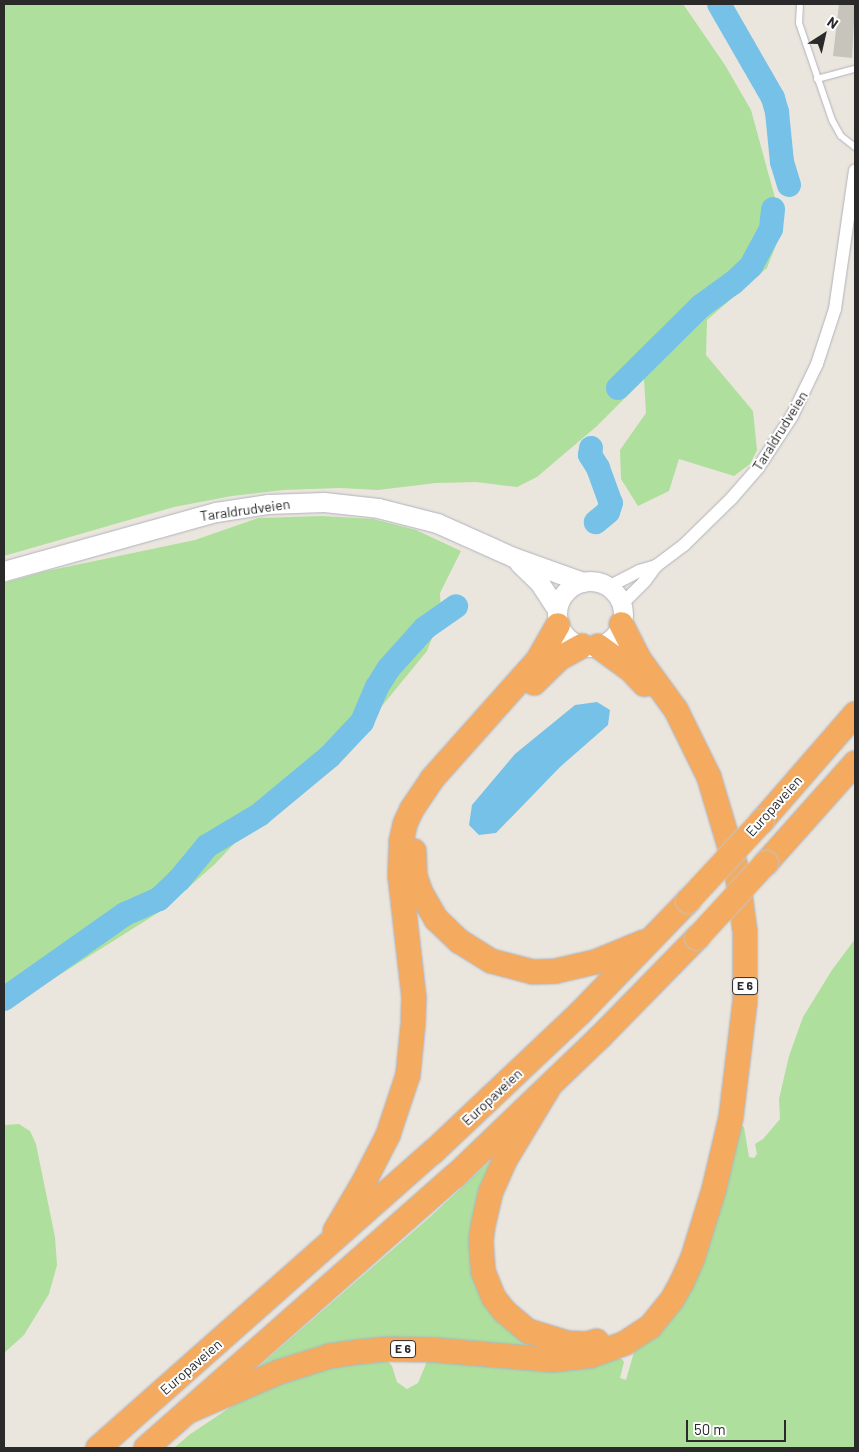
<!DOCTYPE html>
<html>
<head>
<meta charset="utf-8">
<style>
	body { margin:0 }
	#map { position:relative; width:859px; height:1452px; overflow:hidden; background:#ebe6dd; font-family:Barlow,sans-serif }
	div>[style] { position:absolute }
	.green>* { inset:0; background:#aedf9d }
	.water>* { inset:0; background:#76c1e7 }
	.river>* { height:24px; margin:-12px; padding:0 12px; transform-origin:12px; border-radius:12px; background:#76c1e7 }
	.building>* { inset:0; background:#c7c4bb }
	.roads { filter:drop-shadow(0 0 1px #b0b2bd) drop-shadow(0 0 1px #b0b2bd) }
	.service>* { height:6px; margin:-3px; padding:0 3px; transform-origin:3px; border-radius:3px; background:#fff }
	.minor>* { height:12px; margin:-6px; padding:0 6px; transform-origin:6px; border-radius:6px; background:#fff }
	.secondary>* { height:19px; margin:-9.5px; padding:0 9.5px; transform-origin:9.5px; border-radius:9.5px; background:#fff }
	.secondary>.ring { margin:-9.5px; padding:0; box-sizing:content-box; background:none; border:19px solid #fff; border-radius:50% }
	.motorway>* { height:24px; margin:-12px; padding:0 12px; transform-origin:12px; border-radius:12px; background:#f4ab5f }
	.bridges { filter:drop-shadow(0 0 1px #c3c3c3) drop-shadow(0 0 1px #c3c3c3) }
	.motorway-bridge>* { height:24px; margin:-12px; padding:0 12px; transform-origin:12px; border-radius:12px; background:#f4ab5f }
	span { translate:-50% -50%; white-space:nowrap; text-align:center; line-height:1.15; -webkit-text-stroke:4px #fff; paint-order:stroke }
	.shield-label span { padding:1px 4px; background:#fff; border:1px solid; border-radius:4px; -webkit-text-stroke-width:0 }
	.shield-label { font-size:12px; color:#2a2a2a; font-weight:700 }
	.street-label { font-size:14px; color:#2a2a2a }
	.frame { position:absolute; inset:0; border:5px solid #2a2a2a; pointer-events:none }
	.north { position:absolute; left:799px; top:10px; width:50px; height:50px; -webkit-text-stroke:4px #fff; paint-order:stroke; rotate:35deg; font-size:14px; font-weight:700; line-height:20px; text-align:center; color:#2a2a2a }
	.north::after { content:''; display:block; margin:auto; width:18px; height:22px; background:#2a2a2a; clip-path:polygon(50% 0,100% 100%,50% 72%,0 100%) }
	.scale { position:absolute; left:686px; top:1420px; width:100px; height:22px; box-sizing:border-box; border:2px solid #2a2a2a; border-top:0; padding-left:6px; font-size:15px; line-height:18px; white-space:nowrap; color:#2a2a2a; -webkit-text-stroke:4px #fff; paint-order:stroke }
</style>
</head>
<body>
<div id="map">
	<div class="green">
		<div style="clip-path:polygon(4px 4px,683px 4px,725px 65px,751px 110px,783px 227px,767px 268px,707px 320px,706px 355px,753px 411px,757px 450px,750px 464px,734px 476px,679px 459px,669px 491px,638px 506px,621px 479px,620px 450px,646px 413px,644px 379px,597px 426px,537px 477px,517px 487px,476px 482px,436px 483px,378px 490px,340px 488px,283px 490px,232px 496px,174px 507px,4px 556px)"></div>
		<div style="clip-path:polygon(322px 516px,373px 519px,416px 530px,461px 551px,440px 593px,441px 614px,427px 651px,359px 734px,308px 783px,246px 831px,215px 864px,164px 909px,45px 984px,4px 1005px,4px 583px,47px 571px,195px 540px,258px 518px)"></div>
		<div style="clip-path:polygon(855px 939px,855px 1448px,174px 1448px,189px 1435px,235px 1404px,315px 1368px,387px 1360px,392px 1366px,397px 1382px,407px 1389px,418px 1383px,428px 1359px,617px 1358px,622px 1359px,624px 1362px,620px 1378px,626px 1380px,634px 1352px,654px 1334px,737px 1123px,744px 1127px,749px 1157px,754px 1158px,757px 1154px,755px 1144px,763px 1139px,780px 1119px,779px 1099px,789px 1056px,803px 1017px,832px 970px)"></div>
		<div style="clip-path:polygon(19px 1124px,30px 1131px,36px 1144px,55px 1237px,57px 1265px,49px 1294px,24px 1335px,4px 1353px,4px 1125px)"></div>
		<div style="clip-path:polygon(503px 1149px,482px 1286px,569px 1350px,409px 1343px,251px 1373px,430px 1217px)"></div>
	</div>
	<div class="water">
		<div style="clip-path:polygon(597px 702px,610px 710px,608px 725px,560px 767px,496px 833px,479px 835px,469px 825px,472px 805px,515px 754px,575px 705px)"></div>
	</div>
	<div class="river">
		<div style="left:719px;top:4px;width:108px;rotate:60.1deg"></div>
		<div style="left:773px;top:98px;width:15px;rotate:74deg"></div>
		<div style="left:777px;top:112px;width:50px;rotate:84.3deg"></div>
		<div style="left:782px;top:162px;width:24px;rotate:73deg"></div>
		<div style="left:618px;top:388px;width:117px;rotate:-44.7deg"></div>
		<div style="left:701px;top:306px;width:39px;rotate:-36deg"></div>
		<div style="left:733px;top:283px;width:25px;rotate:-43deg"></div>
		<div style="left:751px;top:266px;width:42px;rotate:-61.6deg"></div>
		<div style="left:771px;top:229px;width:20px;rotate:-84deg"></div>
		<div style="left:591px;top:448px;width:7px;rotate:98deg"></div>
		<div style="left:590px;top:455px;width:15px;rotate:58deg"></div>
		<div style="left:598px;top:468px;width:37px;rotate:70deg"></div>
		<div style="left:611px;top:503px;width:9px;rotate:108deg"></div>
		<div style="left:608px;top:512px;width:16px;rotate:140deg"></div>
		<div style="left:4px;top:999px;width:148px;rotate:-35.1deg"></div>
		<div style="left:125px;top:914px;width:37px;rotate:-24deg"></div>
		<div style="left:159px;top:899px;width:28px;rotate:-44deg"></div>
		<div style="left:179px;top:880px;width:44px;rotate:-50.5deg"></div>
		<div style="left:207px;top:846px;width:61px;rotate:-30.8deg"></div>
		<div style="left:259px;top:815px;width:92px;rotate:-39.7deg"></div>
		<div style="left:330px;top:756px;width:47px;rotate:-46.7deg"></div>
		<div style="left:362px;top:722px;width:38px;rotate:-67deg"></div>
		<div style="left:377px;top:687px;width:22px;rotate:-58deg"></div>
		<div style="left:389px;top:668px;width:54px;rotate:-48deg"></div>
		<div style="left:425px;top:628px;width:38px;rotate:-35deg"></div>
	</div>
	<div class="building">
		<div style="clip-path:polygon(839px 4px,855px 4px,852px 58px,833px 56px)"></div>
	</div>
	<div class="roads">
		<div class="service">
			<div style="left:800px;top:4px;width:19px;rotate:93deg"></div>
			<div style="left:799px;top:23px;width:102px;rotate:71.2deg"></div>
			<div style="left:832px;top:120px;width:18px;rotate:61deg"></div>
			<div style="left:841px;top:136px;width:18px;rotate:38deg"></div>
			<div style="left:817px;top:79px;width:39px;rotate:-15deg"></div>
		</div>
		<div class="minor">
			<div style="left:608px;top:587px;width:35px;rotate:-27deg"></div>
			<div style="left:639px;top:571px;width:18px;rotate:-16deg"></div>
			<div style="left:621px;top:605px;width:34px;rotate:-45deg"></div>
			<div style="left:645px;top:581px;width:19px;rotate:-54deg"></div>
			<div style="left:656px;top:566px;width:35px;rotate:-37deg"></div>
			<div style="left:684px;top:545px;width:66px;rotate:-44.4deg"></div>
			<div style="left:731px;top:499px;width:41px;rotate:-48.9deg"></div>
			<div style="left:758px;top:468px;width:62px;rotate:-56.8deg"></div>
			<div style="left:792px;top:416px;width:58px;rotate:-64.3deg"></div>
			<div style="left:817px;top:364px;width:58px;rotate:-71.9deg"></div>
			<div style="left:835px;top:309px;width:140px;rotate:-81.8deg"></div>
		</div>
		<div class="secondary">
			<div style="left:519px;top:563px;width:28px;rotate:44deg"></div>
			<div style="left:539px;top:582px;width:33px;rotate:57deg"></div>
			<div style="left:4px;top:571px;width:220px;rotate:-15.6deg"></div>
			<div style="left:216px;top:512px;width:53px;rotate:-8.7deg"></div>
			<div style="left:268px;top:504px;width:56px;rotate:-2deg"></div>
			<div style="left:324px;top:502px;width:54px;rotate:6.3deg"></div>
			<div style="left:378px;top:508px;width:61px;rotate:14.3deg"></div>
			<div style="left:437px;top:523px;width:83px;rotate:24.1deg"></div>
			<div style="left:513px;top:557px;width:74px;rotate:19.7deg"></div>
			<div class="ring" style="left:557px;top:581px;width:47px;height:47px"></div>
		</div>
		<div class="motorway">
			<div style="left:598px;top:646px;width:39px;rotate:36deg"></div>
			<div style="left:630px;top:669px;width:21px;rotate:47deg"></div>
			<div style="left:534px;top:683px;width:36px;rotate:-44deg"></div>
			<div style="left:560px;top:658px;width:25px;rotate:-29deg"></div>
			<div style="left:762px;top:821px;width:142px;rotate:-49deg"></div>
			<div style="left:414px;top:851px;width:25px;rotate:88deg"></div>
			<div style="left:415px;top:876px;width:18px;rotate:71deg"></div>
			<div style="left:421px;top:893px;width:30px;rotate:60deg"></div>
			<div style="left:436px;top:919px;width:32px;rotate:44deg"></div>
			<div style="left:459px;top:941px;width:38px;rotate:32deg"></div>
			<div style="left:491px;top:961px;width:43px;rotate:14.7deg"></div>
			<div style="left:533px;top:972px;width:23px;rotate:-2deg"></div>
			<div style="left:556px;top:971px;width:40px;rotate:-13deg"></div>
			<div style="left:595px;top:962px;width:53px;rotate:-22.2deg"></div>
			<div style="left:766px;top:863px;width:134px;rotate:-48.3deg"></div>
			<div style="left:549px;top:1087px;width:85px;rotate:121.1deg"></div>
			<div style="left:505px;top:1160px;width:34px;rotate:114deg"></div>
			<div style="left:491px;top:1191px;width:35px;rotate:103deg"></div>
			<div style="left:483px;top:1225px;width:16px;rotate:97deg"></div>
			<div style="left:481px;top:1241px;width:30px;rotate:86deg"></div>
			<div style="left:483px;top:1271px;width:29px;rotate:68deg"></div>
			<div style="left:494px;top:1298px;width:16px;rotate:52deg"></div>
			<div style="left:504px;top:1311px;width:31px;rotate:40deg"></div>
			<div style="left:528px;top:1331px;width:41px;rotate:17.1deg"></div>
			<div style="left:567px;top:1343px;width:19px;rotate:3deg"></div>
			<div style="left:586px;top:1344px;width:11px;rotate:-15deg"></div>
			<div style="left:335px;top:1231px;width:59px;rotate:-59.5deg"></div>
			<div style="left:365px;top:1180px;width:51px;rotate:-62.9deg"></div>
			<div style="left:388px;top:1135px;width:63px;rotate:-71.6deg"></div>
			<div style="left:408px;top:1075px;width:51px;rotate:-84.4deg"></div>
			<div style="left:413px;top:1024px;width:26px;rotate:-88deg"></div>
			<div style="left:414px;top:998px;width:123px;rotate:-96.5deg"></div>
			<div style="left:400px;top:876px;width:34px;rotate:-88deg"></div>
			<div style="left:401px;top:842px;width:18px;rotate:-77deg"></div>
			<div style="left:405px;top:824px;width:17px;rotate:-65deg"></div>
			<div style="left:412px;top:809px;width:36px;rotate:-56deg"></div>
			<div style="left:432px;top:779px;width:159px;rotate:-48.3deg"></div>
			<div style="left:538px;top:660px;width:40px;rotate:-60.3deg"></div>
			<div style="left:189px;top:1411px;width:98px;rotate:-23.4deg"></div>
			<div style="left:279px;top:1372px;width:53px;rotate:-17.4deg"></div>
			<div style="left:330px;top:1356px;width:29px;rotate:-8deg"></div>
			<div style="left:359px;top:1352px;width:27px;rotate:-6deg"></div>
			<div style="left:386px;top:1349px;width:49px;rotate:1.2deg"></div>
			<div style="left:435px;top:1350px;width:116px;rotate:4.9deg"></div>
			<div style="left:551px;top:1360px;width:39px;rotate:-6deg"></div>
			<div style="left:590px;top:1356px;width:37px;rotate:-20deg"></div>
			<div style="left:625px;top:1343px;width:30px;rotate:-33deg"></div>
			<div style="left:650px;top:1327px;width:35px;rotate:-51deg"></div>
			<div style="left:672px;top:1300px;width:21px;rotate:-61deg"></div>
			<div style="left:682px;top:1282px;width:27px;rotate:-66deg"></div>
			<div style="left:693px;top:1257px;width:71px;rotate:-72.8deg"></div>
			<div style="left:714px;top:1189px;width:74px;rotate:-76.7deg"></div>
			<div style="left:731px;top:1117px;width:116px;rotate:-83.1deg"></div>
			<div style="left:745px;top:1002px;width:70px;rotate:-90deg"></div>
			<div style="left:745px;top:932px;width:62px;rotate:-97.5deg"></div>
			<div style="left:737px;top:871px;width:98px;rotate:-106.6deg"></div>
			<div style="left:709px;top:777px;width:75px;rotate:-116.2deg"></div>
			<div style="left:676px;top:710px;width:63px;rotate:-126deg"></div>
			<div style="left:639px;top:659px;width:39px;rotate:-117deg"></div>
			<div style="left:98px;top:1448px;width:447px;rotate:-41.5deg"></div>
			<div style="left:433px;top:1152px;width:202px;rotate:-43.4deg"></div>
			<div style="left:580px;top:1013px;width:156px;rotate:-46deg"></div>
			<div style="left:146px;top:1448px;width:412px;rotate:-41.4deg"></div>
			<div style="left:455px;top:1176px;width:201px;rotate:-43.8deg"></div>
			<div style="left:600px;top:1037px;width:139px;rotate:-45.6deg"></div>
		</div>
	</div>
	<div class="bridges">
		<div class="motorway-bridge">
			<div style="left:688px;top:901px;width:109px;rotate:-47.2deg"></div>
			<div style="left:697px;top:938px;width:102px;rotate:-47.4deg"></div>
		</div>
	</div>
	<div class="shield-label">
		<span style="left:745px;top:986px">E 6</span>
		<span style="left:403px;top:1349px">E 6</span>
	</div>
	<div class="street-label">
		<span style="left:780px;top:431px;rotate:-58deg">Taraldrudveien</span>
		<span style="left:245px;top:510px;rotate:-8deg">Taraldrudveien</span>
		<span style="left:774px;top:806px;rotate:-48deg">Europaveien</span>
		<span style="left:492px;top:1097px;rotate:-43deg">Europaveien</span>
		<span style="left:191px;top:1367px;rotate:-41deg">Europaveien</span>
	</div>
	<div class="frame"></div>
	<div class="north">N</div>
	<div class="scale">50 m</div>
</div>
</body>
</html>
